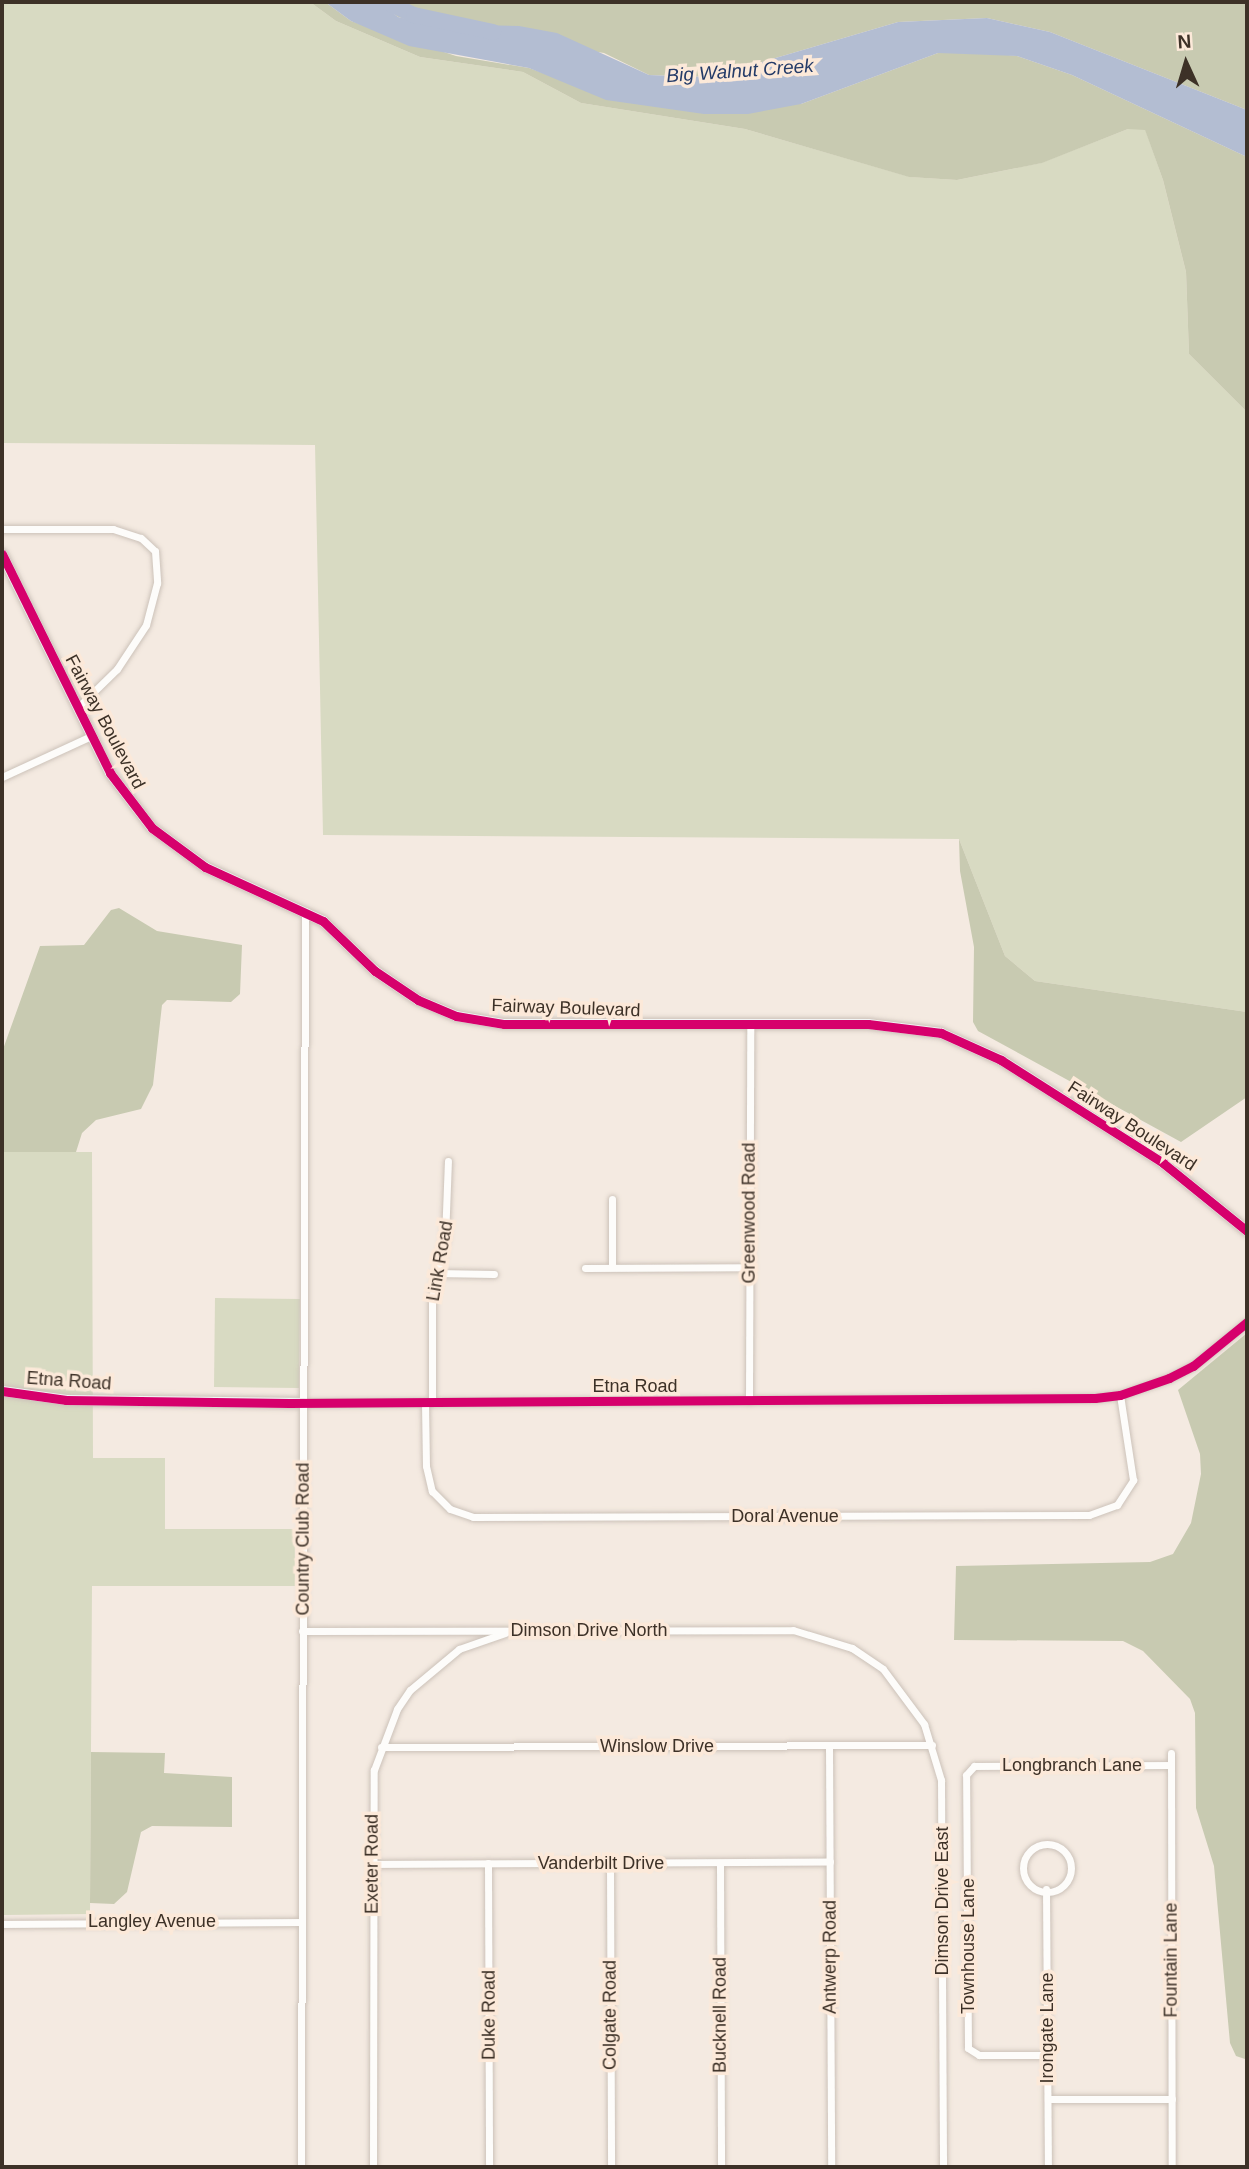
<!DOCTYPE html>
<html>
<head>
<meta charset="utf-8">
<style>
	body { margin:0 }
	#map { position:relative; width:1249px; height:2169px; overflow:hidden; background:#f4eae1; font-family:Arial,sans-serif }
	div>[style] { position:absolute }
	.green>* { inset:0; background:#d8dac2 }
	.forest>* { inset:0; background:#c8cab1 }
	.water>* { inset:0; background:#b3bdd2 }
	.river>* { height:16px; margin:-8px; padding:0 8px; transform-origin:8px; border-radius:8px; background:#b3bdd2 }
	.roads { filter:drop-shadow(0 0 2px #ccc2b9) drop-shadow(0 0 2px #ccc2b9) }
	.street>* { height:7px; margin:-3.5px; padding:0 3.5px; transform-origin:3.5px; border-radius:3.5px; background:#fdfcfa }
	.street>.ring { margin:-3.5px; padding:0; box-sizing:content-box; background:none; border:7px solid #fdfcfa; border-radius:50% }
	.secondary>* { height:10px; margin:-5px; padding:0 5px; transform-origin:5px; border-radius:5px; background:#f2f5f5 }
	.cycleway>* { height:9px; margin:-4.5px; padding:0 4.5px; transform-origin:4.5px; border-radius:4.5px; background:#d6006c }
	span { translate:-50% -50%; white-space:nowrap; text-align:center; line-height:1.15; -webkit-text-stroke:7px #fce9d9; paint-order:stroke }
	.street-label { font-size:18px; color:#3d3127 }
	.water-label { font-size:19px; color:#243b68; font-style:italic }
	.frame { position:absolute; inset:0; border:4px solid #3d3127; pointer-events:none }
	.north { position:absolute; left:1151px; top:28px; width:70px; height:70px; -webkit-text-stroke:5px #fce9d9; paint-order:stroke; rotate:356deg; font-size:19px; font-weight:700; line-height:28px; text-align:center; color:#3d3127 }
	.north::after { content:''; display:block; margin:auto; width:24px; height:32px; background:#3d3127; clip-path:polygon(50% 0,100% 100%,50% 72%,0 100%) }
</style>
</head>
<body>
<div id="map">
	<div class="green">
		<div style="clip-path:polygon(2px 2px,310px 2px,336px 21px,420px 57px,523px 72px,581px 103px,745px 129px,910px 177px,957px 180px,1041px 163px,1128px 129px,1145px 129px,1163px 180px,1186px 272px,1189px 354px,1247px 412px,1247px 1012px,1035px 981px,1005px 956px,959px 839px,323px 835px,315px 445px,2px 443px)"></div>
		<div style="clip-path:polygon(2px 1152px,92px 1152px,93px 1458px,165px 1458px,165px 1529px,295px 1529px,295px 1586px,92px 1586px,90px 1914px,2px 1915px)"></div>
		<div style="clip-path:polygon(215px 1298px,300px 1299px,299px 1388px,214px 1387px)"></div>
	</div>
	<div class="forest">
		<div style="clip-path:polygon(310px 2px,325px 2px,351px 21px,456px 56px,529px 68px,567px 82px,801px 104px,938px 53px,981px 52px,1017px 56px,1072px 75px,1247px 157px,1247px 412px,1189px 354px,1186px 272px,1163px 180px,1145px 130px,1128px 129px,1042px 163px,957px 180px,909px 177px,745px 129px,581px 103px,523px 72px,420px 57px,336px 21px)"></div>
		<div style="clip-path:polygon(379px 2px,1247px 2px,1247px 110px,1050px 32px,987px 18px,898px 22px,742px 68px,695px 77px,649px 75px,604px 53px,428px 24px,398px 17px)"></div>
		<div style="clip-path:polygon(959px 839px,1005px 956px,1035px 981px,1247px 1012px,1247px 1097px,1181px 1142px,978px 1031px,973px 1022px,974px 947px,960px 871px)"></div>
		<div style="clip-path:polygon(119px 908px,157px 931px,242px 945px,240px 994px,231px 1002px,167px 1000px,162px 1005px,153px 1085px,141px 1109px,96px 1120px,82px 1133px,76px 1152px,2px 1152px,2px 1052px,40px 946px,84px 945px,111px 910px)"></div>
		<div style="clip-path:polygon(1247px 1333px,1247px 2058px,1245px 2059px,1236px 2056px,1230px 2043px,1214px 1866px,1196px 1808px,1195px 1713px,1190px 1699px,1143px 1651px,1123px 1641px,954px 1640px,956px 1566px,1150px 1562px,1173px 1554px,1191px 1523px,1201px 1474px,1200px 1454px,1178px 1390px)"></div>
		<div style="clip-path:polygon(91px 1752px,165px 1753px,164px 1773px,232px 1777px,232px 1827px,152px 1826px,141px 1832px,127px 1892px,114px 1904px,90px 1903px)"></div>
	</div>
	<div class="water">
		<div style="clip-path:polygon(325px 2px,379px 2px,398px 17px,428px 24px,519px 26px,557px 33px,649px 75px,695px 77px,742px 68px,898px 22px,987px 18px,1050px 32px,1247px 110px,1247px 157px,1072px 75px,1017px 56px,938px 53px,801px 104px,748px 114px,704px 114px,606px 100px,529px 68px,409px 46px,351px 21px)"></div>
	</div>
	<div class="river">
		<div style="left:387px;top:2px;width:30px;rotate:26deg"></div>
		<div style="left:414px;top:15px;width:81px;rotate:12.1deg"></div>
	</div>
	<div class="roads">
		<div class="street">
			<div style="left:2px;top:529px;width:111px"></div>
			<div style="left:113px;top:529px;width:29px;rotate:18deg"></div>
			<div style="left:141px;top:538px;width:19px;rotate:43deg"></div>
			<div style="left:155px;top:551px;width:32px;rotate:86deg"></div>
			<div style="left:157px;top:583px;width:43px;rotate:104.7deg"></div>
			<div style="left:146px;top:625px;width:53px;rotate:123.4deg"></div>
			<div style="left:117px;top:669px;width:54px;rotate:135.7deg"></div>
			<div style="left:2px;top:777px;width:98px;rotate:-24.7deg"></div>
			<div style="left:612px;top:1199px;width:68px;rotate:90deg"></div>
			<div style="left:585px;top:1268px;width:165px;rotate:-0.3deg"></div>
			<div style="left:436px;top:1273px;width:58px;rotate:1deg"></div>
			<div style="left:749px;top:1401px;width:375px;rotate:-89.8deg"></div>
			<div style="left:303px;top:1403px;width:792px;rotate:-0.36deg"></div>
			<div style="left:1095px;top:1398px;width:25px;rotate:-7deg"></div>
			<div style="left:1120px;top:1395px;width:52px;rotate:-19.1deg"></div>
			<div style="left:1169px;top:1378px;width:27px;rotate:-27deg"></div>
			<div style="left:1193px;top:1366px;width:70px;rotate:-39.2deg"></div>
			<div style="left:425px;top:1403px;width:63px;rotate:89.1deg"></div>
			<div style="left:426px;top:1466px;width:26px;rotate:77deg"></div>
			<div style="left:432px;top:1491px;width:25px;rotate:45deg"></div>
			<div style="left:450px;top:1509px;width:24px;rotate:19deg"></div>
			<div style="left:473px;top:1517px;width:616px;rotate:-0.19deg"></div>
			<div style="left:1089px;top:1515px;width:30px;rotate:-20deg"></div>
			<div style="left:1117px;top:1505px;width:30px;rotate:-57deg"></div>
			<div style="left:1133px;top:1480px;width:86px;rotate:-98.7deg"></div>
			<div style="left:432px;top:1403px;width:105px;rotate:-90deg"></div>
			<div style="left:432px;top:1298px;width:61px;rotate:-77.8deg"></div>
			<div style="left:445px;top:1238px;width:77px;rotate:-87.8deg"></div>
			<div style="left:302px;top:1631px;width:491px;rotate:-0.1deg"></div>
			<div style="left:793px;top:1630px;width:62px;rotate:17deg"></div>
			<div style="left:852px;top:1648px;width:37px;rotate:34deg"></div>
			<div style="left:883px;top:1669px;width:69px;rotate:53.3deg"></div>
			<div style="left:924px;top:1724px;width:59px;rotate:73.1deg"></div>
			<div style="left:941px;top:1780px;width:387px;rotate:89.7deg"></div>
			<div style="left:829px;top:1746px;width:421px;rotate:89.7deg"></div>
			<div style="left:381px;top:1747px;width:551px;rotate:-0.21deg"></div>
			<div style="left:1171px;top:1753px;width:414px;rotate:89.9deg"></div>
			<div class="ring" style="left:1023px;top:1844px;width:41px;height:41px"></div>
			<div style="left:488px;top:1863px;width:304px;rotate:89.8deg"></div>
			<div style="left:610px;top:1863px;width:304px;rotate:89.8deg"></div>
			<div style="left:720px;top:1863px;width:304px;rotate:89.8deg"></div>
			<div style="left:372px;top:1864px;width:458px;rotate:-0.3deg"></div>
			<div style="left:1046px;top:1889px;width:278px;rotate:89.6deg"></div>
			<div style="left:2px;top:1924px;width:299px;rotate:-0.4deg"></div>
			<div style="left:1047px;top:2055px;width:68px;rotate:180deg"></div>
			<div style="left:979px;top:2055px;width:13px;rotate:-148deg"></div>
			<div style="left:968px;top:2048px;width:273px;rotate:-90.4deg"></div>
			<div style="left:966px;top:1775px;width:12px;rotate:-48deg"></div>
			<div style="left:974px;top:1766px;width:197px;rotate:-0.3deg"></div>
			<div style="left:1048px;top:2099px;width:124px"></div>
			<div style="left:301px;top:2167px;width:1256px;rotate:-89.82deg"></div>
			<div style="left:373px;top:2167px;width:397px;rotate:-89.9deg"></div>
			<div style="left:374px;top:1770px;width:65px;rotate:-69.3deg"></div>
			<div style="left:397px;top:1709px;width:23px;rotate:-56deg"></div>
			<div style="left:410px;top:1690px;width:64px;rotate:-39.9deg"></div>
			<div style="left:459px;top:1649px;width:49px;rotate:-19.2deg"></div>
		</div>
		<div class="secondary">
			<div style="left:2px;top:554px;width:244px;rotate:63.7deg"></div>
			<div style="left:110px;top:773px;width:69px;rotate:52.6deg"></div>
			<div style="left:152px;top:828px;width:66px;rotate:36.3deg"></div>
			<div style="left:205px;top:867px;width:130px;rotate:24.6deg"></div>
			<div style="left:323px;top:921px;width:72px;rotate:43.9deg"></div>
			<div style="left:375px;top:971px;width:52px;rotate:34deg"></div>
			<div style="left:418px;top:1000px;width:41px;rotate:22.8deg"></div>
			<div style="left:456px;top:1016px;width:49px;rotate:9.5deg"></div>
			<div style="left:504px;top:1024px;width:364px"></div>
			<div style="left:868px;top:1024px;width:74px;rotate:7deg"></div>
			<div style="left:941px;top:1033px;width:66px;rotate:24.2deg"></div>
			<div style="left:1001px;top:1060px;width:192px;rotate:32.4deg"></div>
			<div style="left:1163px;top:1163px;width:108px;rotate:39deg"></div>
			<div style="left:2px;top:1391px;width:65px;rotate:8deg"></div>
			<div style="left:66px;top:1400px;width:237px;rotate:0.7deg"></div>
		</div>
	</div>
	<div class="cycleway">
		<div style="left:2px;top:554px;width:244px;rotate:63.7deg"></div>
		<div style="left:110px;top:773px;width:69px;rotate:52.6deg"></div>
		<div style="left:152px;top:828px;width:66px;rotate:36.3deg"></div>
		<div style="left:205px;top:867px;width:130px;rotate:24.6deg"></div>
		<div style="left:323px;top:921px;width:72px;rotate:43.9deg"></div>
		<div style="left:375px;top:971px;width:52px;rotate:34deg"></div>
		<div style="left:418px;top:1000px;width:41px;rotate:22.8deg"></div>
		<div style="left:456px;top:1016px;width:49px;rotate:9.5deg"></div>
		<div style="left:504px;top:1024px;width:364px"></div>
		<div style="left:868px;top:1024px;width:74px;rotate:7deg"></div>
		<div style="left:941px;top:1033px;width:66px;rotate:24.2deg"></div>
		<div style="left:1001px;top:1060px;width:192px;rotate:32.4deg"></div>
		<div style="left:1163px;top:1163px;width:108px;rotate:39deg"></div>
		<div style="left:2px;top:1391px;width:65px;rotate:8deg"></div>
		<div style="left:66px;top:1400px;width:223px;rotate:0.8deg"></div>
		<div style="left:289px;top:1403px;width:806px;rotate:-0.36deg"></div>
		<div style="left:1095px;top:1398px;width:25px;rotate:-7deg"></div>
		<div style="left:1120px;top:1395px;width:52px;rotate:-19.1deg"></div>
		<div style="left:1169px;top:1378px;width:27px;rotate:-27deg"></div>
		<div style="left:1193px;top:1366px;width:70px;rotate:-39.2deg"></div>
	</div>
	<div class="street-label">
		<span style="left:105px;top:722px;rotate:62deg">Fairway Boulevard</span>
		<span style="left:566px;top:1008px;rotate:2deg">Fairway Boulevard</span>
		<span style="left:1132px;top:1126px;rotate:33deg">Fairway Boulevard</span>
		<span style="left:749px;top:1213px;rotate:-90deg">Greenwood Road</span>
		<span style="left:440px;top:1261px;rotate:-80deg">Link Road</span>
		<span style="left:69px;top:1381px;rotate:4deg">Etna Road</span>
		<span style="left:635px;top:1386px">Etna Road</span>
		<span style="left:785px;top:1516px">Doral Avenue</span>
		<span style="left:303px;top:1539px;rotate:-90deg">Country Club Road</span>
		<span style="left:589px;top:1630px">Dimson Drive North</span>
		<span style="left:657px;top:1746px">Winslow Drive</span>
		<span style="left:1072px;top:1765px">Longbranch Lane</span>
		<span style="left:601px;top:1863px">Vanderbilt Drive</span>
		<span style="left:372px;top:1864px;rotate:-90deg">Exeter Road</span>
		<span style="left:942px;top:1901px;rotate:-90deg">Dimson Drive East</span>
		<span style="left:152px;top:1921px">Langley Avenue</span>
		<span style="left:968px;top:1946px;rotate:-90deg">Townhouse Lane</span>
		<span style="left:830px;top:1957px;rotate:-90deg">Antwerp Road</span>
		<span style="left:1171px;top:1960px;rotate:-90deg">Fountain Lane</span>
		<span style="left:489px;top:2015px;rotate:-90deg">Duke Road</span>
		<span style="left:610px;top:2015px;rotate:-90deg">Colgate Road</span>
		<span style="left:720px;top:2015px;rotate:-90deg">Bucknell Road</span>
		<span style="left:1047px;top:2028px;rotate:-90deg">Irongate Lane</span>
	</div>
	<div class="water-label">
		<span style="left:740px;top:71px;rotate:-4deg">Big Walnut Creek</span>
	</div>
	<div class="frame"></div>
	<div class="north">N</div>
</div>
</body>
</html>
